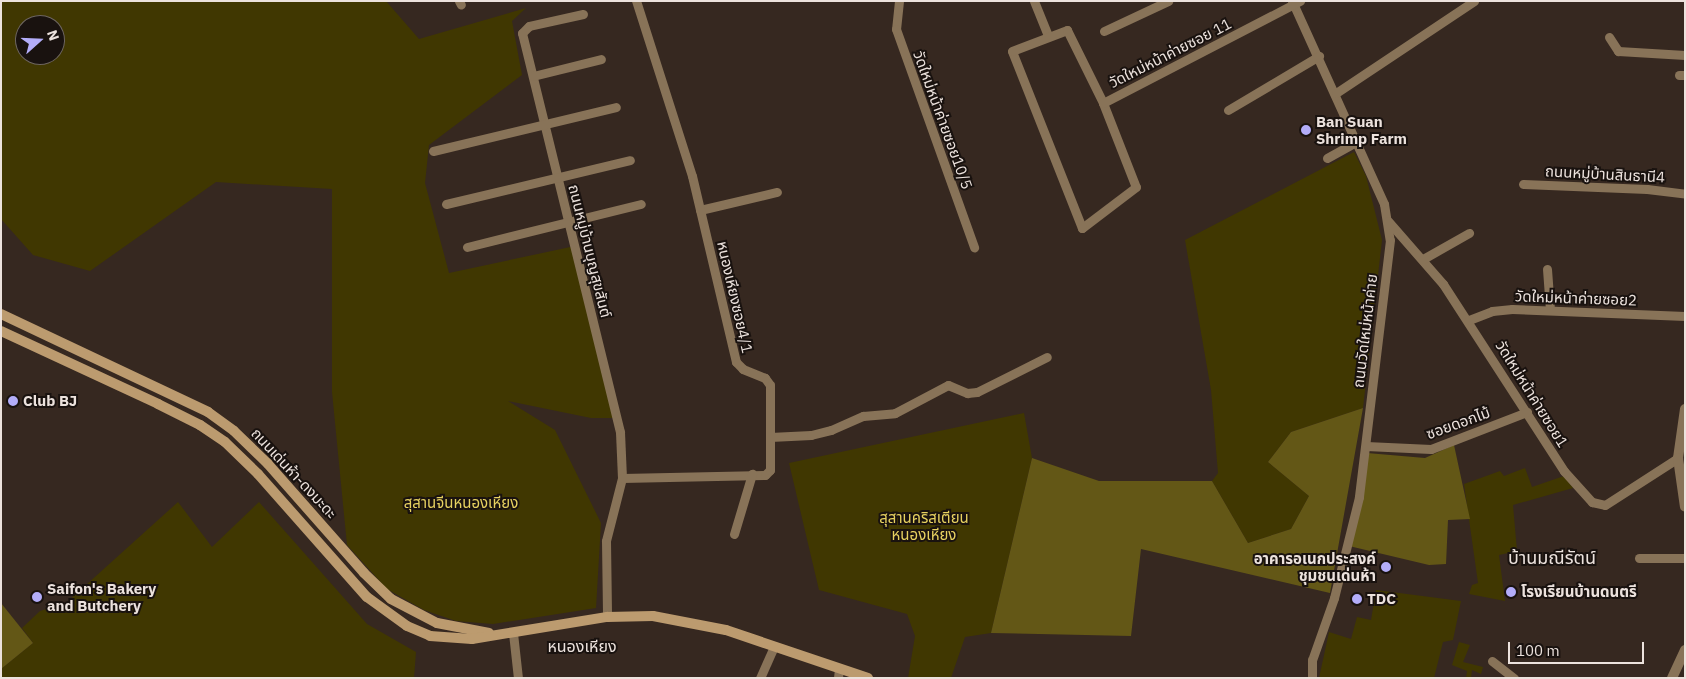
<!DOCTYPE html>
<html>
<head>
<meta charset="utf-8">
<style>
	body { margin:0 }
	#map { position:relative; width:1686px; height:679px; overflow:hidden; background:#362820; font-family:"IBM Plex Sans","Noto Sans Thai",sans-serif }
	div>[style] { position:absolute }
	.green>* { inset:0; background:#403701 }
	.forest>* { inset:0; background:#635716 }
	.minor>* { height:9px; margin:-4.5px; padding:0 4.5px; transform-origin:4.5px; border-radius:4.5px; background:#887358 }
	.tertiary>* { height:10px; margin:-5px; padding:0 5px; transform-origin:5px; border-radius:5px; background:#887358 }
	.secondary>* { height:10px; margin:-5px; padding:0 5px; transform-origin:5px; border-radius:5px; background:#bc9b6f }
	.dots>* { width:14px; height:14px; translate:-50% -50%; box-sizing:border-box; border:2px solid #19120f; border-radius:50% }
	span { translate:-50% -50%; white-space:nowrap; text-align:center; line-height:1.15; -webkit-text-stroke:4px #19120f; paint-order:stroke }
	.street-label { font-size:15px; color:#ece2dd }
	.poi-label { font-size:15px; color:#ece2dd; font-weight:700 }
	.left { translate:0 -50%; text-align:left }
	.right { translate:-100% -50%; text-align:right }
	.park-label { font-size:15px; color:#e7d160 }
	.neighbourhood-label { font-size:16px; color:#ece2dd }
	.quarter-label { font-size:18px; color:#ece2dd }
	.frame { position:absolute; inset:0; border:2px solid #ece2dd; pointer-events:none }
	.north { position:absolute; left:15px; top:15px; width:50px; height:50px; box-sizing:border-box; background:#19120f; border:1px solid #6d6561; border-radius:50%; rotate:70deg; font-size:14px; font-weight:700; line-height:20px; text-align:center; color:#ece2dd }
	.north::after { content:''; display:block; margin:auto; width:18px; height:22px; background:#b3adf9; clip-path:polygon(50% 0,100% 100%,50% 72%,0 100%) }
	.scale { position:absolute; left:1508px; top:642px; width:136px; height:22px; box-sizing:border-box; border:2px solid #ece2dd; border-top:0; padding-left:6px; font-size:15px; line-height:18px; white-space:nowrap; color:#ece2dd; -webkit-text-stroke:4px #19120f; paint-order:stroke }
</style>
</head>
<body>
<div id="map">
	<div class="green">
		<div style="clip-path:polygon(evenodd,1px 1px,386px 1px,419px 39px,526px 8px,512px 21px,522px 75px,429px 145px,425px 183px,449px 273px,575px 246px,616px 418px,591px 418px,508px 401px,555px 430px,601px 523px,596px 608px,493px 624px,456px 621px,424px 610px,387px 589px,347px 545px,332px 392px,332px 189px,216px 182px,90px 271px,33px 255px,1px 219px,1px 1px,25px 25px,55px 25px,55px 55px,25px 55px,25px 25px)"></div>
		<div style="clip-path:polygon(1354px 152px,1366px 176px,1382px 240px,1363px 408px,1291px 432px,1268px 462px,1309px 496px,1291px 529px,1248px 543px,1212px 481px,1218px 473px,1211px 390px,1185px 240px)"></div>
		<div style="clip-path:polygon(1024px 413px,1032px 458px,991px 633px,965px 637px,951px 678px,908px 678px,915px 636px,907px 614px,819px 590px,789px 463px)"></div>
		<div style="clip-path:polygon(1525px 468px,1532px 487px,1564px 476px,1573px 488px,1513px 505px,1517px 551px,1499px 555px,1505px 601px,1469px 594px,1472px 585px,1478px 583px,1464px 484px,1500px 471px,1504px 476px)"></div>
		<div style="clip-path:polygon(178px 502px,212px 547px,259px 502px,367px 624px,416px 652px,414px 678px,1px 678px,1px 669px,33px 643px,22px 628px,40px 611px,66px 603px)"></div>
		<div style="clip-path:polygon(1376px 590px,1461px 601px,1453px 640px,1443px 642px,1434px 678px,1319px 678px,1329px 632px,1351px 639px,1357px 617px,1371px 620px)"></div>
		<div style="clip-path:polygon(1459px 642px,1470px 645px,1463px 662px,1483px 667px,1481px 674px,1472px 670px,1471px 678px,1466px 678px,1467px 671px,1452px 665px)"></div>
	</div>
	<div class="forest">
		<div style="clip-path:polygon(1363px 408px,1330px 593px,1141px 549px,1131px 636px,991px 633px,1032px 458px,1099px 481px,1212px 481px,1248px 543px,1291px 529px,1309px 496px,1268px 462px,1291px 432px)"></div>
		<div style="clip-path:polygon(1454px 445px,1470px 519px,1448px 520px,1446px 564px,1429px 565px,1349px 546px,1367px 453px,1425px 458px)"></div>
		<div style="clip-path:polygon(1px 603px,33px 643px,1px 669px)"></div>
	</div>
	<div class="minor">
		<div style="left:459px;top:1px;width:4px;rotate:63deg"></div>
		<div style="left:899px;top:1px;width:28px;rotate:96deg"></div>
		<div style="left:896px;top:29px;width:232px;rotate:70.3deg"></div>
		<div style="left:1034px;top:1px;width:38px;rotate:68deg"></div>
		<div style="left:1292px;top:1px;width:223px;rotate:65.6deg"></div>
		<div style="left:1384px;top:204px;width:36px;rotate:81deg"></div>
		<div style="left:1390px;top:240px;width:259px;rotate:96.9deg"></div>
		<div style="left:1359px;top:497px;width:104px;rotate:103.9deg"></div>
		<div style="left:1334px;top:598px;width:66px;rotate:109.5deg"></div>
		<div style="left:1312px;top:660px;width:18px;rotate:90deg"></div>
		<div style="left:583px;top:14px;width:55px;rotate:167.5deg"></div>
		<div style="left:529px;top:26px;width:10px;rotate:135deg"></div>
		<div style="left:522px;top:33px;width:411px;rotate:76.2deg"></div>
		<div style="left:620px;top:432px;width:46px;rotate:87.5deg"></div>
		<div style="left:622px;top:478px;width:65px;rotate:104.3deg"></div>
		<div style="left:606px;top:541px;width:76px;rotate:89.2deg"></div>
		<div style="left:1104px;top:31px;width:71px;rotate:-25.1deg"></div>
		<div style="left:1609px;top:37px;width:17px;rotate:57deg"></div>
		<div style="left:1618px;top:51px;width:67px;rotate:3.4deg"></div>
		<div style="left:1679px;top:75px;width:6px"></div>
		<div style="left:533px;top:76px;width:70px;rotate:-14deg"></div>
		<div style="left:1336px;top:93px;width:166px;rotate:-33.7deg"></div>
		<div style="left:1103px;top:103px;width:90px;rotate:68.6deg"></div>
		<div style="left:1136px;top:187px;width:68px;rotate:142.8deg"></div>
		<div style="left:1082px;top:228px;width:190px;rotate:-111.6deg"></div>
		<div style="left:1012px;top:51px;width:59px;rotate:-20.9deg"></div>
		<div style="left:1067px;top:30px;width:81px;rotate:63.7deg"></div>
		<div style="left:1103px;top:103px;width:222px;rotate:-27.4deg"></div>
		<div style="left:1228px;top:110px;width:106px;rotate:-30.7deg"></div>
		<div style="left:433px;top:151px;width:188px;rotate:-13.5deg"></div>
		<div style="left:1327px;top:158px;width:35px;rotate:-29deg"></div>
		<div style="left:1523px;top:184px;width:124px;rotate:2.3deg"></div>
		<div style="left:1647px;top:189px;width:38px;rotate:7deg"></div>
		<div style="left:446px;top:204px;width:189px;rotate:-13.4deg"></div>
		<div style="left:700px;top:210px;width:79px;rotate:-13.2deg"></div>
		<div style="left:1388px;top:221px;width:84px;rotate:48.9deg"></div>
		<div style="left:1443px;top:284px;width:223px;rotate:57.1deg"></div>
		<div style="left:1564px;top:471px;width:42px;rotate:47.9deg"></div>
		<div style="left:1592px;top:502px;width:13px;rotate:13deg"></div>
		<div style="left:1605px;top:505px;width:87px;rotate:-32.8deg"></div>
		<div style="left:467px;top:247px;width:179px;rotate:-13.9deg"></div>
		<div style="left:1423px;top:259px;width:53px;rotate:-29.5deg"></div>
		<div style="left:1547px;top:269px;width:41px;rotate:85.8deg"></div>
		<div style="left:1469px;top:320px;width:25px;rotate:-21deg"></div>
		<div style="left:1492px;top:311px;width:20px;rotate:-6deg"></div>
		<div style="left:1512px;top:309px;width:173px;rotate:2.3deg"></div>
		<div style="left:770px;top:437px;width:41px;rotate:-2.8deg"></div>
		<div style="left:811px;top:435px;width:21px;rotate:-14deg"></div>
		<div style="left:831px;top:430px;width:35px;rotate:-24deg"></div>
		<div style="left:863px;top:416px;width:32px;rotate:-5deg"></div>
		<div style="left:895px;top:413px;width:60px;rotate:-27.8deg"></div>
		<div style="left:948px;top:385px;width:21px;rotate:23deg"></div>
		<div style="left:967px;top:393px;width:10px;rotate:-6deg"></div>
		<div style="left:977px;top:392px;width:78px;rotate:-26.6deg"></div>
		<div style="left:1366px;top:446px;width:65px;rotate:2.6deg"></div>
		<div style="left:1431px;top:449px;width:103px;rotate:-21.1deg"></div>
		<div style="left:622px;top:478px;width:143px;rotate:-1.2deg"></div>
		<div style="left:765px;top:475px;width:7px;rotate:-45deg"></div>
		<div style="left:770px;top:470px;width:85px;rotate:-90deg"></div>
		<div style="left:770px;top:385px;width:9px;rotate:-126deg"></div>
		<div style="left:765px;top:378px;width:24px;rotate:-158deg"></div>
		<div style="left:743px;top:369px;width:10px;rotate:-135deg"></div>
		<div style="left:736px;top:362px;width:191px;rotate:-103.3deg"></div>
		<div style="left:692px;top:176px;width:184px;rotate:-107.7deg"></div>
		<div style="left:734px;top:534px;width:63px;rotate:-73.3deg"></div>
		<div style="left:1639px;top:558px;width:46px"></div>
		<div style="left:513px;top:633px;width:45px;rotate:83.7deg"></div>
		<div style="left:1492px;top:661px;width:28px;rotate:38deg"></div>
		<div style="left:760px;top:678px;width:35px;rotate:-66deg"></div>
		<div style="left:838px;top:678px;width:10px;rotate:-84deg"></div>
	</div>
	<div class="tertiary">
		<div style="left:1685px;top:409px;width:49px;rotate:98.1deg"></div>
		<div style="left:1678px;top:458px;width:49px;rotate:81.9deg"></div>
		<div style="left:1672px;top:678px;width:31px;rotate:-65deg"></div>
	</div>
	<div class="secondary">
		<div style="left:1px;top:314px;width:229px;rotate:25.3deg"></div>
		<div style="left:208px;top:412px;width:32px;rotate:36deg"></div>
		<div style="left:234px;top:431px;width:47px;rotate:44.1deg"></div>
		<div style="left:268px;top:464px;width:145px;rotate:48.6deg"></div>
		<div style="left:364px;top:573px;width:37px;rotate:44deg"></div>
		<div style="left:391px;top:599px;width:52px;rotate:27.6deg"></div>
		<div style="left:437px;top:623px;width:53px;rotate:10.9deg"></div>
		<div style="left:1px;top:331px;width:173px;rotate:24.9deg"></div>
		<div style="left:158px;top:404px;width:47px;rotate:26.6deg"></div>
		<div style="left:200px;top:425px;width:30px;rotate:34deg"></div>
		<div style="left:225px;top:442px;width:46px;rotate:44.1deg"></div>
		<div style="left:258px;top:474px;width:164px;rotate:48.5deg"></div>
		<div style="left:367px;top:597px;width:49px;rotate:35.9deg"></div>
		<div style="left:407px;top:626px;width:25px;rotate:23deg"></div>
		<div style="left:430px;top:636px;width:42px;rotate:4.1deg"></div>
		<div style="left:472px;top:639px;width:137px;rotate:-9.3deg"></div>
		<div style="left:607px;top:617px;width:46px;rotate:-1.2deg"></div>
		<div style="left:653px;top:616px;width:74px;rotate:10.9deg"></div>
		<div style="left:726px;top:630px;width:150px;rotate:18.7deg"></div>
	</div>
	<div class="dots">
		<div style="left:1306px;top:130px;background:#b3adf9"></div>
		<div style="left:13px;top:401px;background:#b3adf9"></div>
		<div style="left:1386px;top:567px;background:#b3adf9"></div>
		<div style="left:1511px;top:592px;background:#b3adf9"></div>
		<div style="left:37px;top:597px;background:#b3adf9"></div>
		<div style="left:1357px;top:599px;background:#b3adf9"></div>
	</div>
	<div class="street-label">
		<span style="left:1170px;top:53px;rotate:-27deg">วัดใหม่หน้าค่ายซอย 11</span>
		<span style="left:943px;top:120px;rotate:70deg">วัดใหม่หน้าค่ายซอย10/5</span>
		<span style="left:1605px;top:174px;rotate:3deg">ถนนหมู่บ้านสินธานี4</span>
		<span style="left:590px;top:251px;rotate:76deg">ถนนหมู่บ้านบุญสุขสันต์</span>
		<span style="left:735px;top:297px;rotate:77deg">หนองเหียงซอย4/1</span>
		<span style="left:1576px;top:298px;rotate:2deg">วัดใหม่หน้าค่ายซอย2</span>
		<span style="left:1365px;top:331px;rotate:-83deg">ถนนวัดใหม่หน้าค่าย</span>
		<span style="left:1532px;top:394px;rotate:58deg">วัดใหม่หน้าค่ายซอย1</span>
		<span style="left:1458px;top:423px;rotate:-20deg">ซอยดอกไม้</span>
		<span style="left:294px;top:473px;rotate:47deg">ถนนเด่นห้า-ดงมะดะ</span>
	</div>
	<div class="poi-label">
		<span class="left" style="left:1316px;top:130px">Ban Suan<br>Shrimp Farm</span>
		<span class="left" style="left:23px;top:401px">Club BJ</span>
		<span class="right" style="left:1376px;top:567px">อาคารอเนกประสงค์<br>ชุมชนเด่นห้า</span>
		<span class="left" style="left:47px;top:597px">Saifon's Bakery<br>and Butchery</span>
		<span class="left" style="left:1521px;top:592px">โรงเรียนบ้านดนตรี</span>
		<span class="left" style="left:1367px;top:599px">TDC</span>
	</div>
	<div class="park-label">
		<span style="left:461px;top:503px">สุสานจีนหนองเหียง</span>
		<span style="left:924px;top:526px">สุสานคริสเตียน<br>หนองเหียง</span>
	</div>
	<div class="neighbourhood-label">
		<span style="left:582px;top:646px">หนองเหียง</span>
	</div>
	<div class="quarter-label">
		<span style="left:1552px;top:558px">บ้านมณีรัตน์</span>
	</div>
	<div class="frame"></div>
	<div class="north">N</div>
	<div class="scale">100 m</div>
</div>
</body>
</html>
